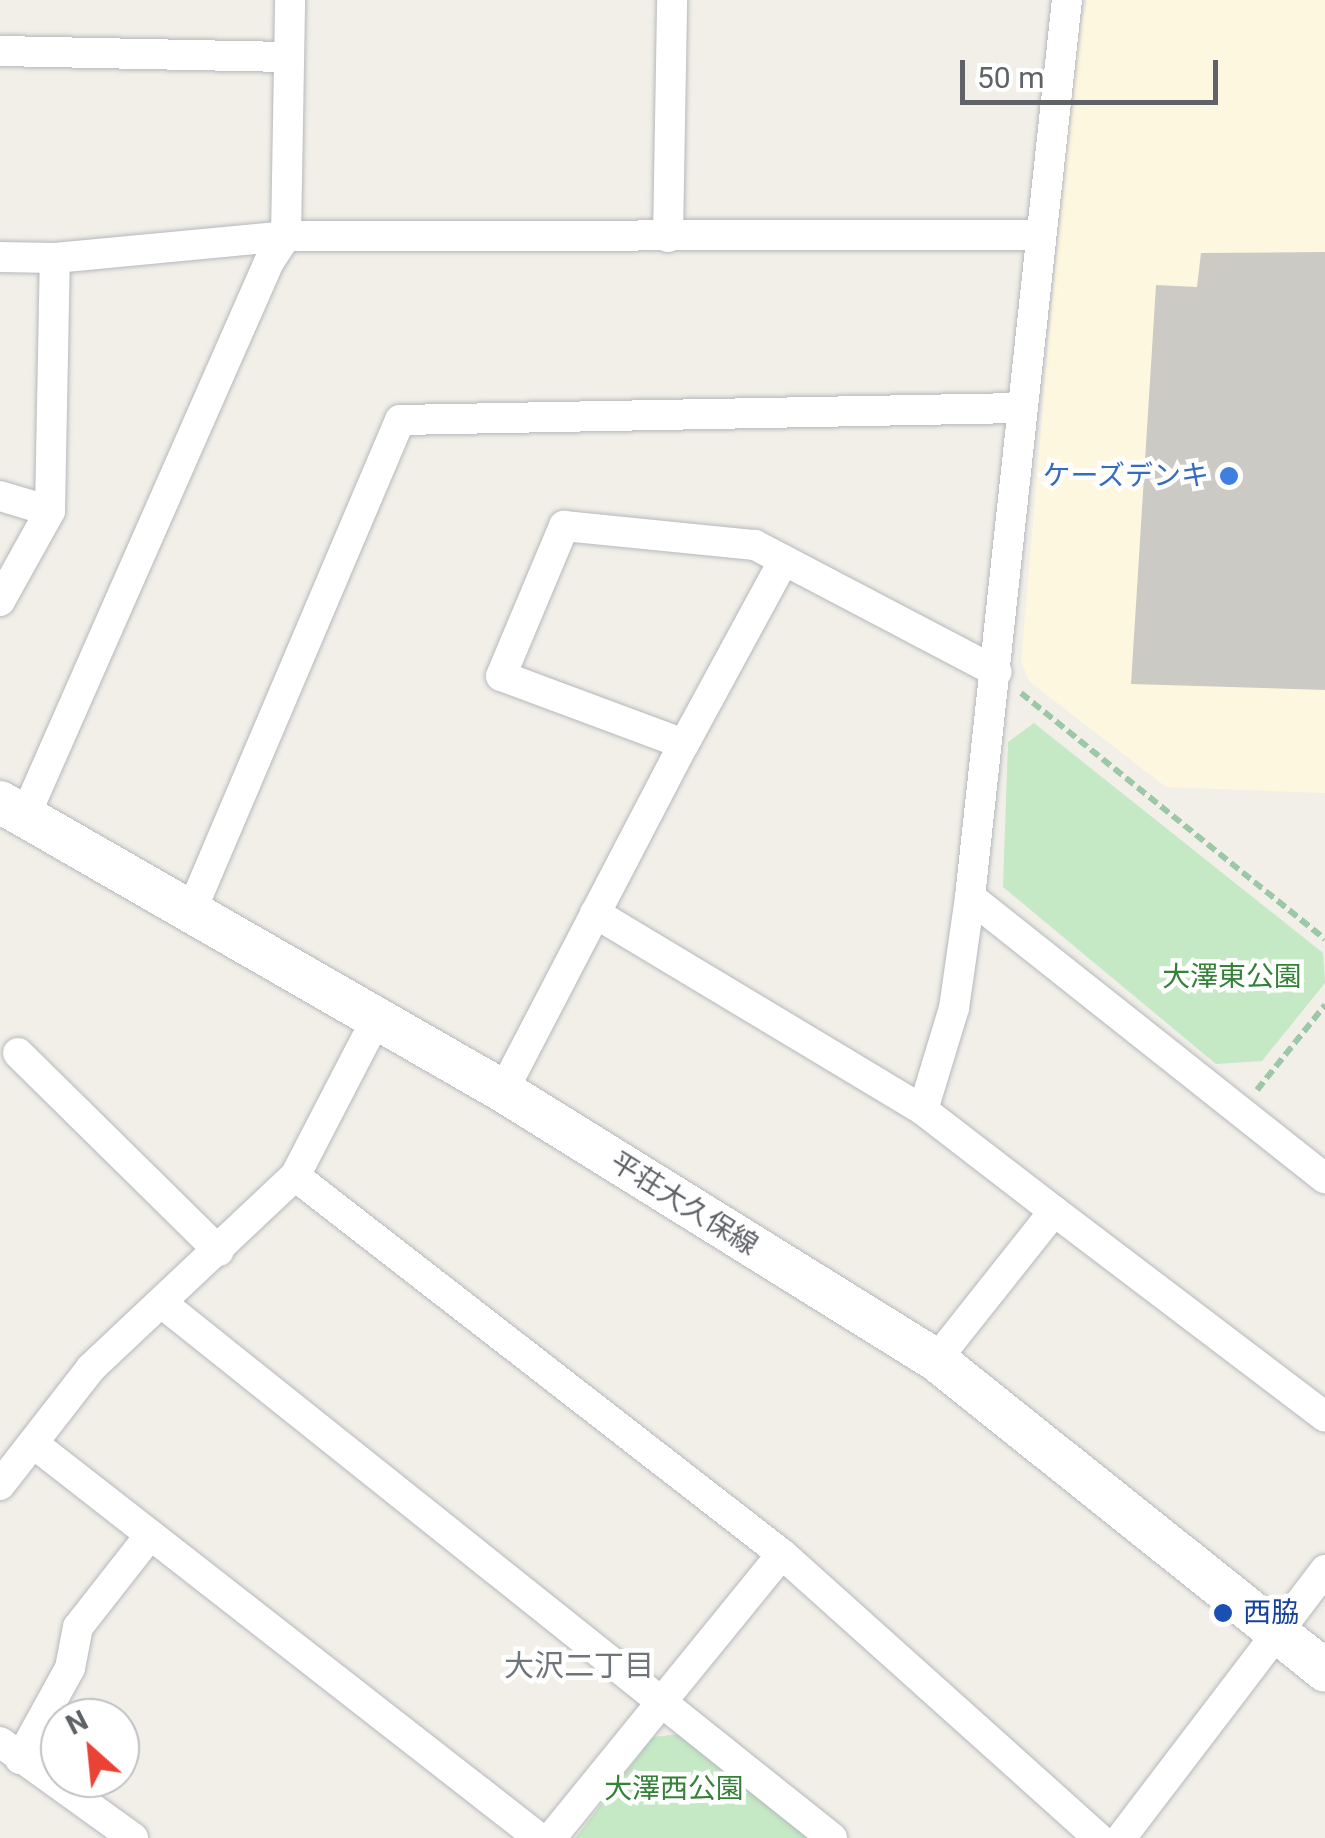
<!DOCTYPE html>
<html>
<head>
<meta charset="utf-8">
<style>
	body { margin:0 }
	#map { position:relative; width:1325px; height:1838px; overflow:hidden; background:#f1efe8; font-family:Roboto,"Noto Sans JP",sans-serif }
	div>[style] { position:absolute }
	.commercial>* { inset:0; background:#fef7e0 }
	.green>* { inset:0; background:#c5e8c5 }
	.building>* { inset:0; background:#cccac5 }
	.path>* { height:6px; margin-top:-3px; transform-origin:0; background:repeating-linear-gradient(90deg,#9cc7a9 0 10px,transparent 0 15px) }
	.roads { filter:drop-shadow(0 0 2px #b5b8bc) drop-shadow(0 0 2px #b5b8bc) }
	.street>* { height:30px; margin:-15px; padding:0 15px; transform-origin:15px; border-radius:15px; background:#fff }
	.secondary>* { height:42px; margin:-21px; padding:0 21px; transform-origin:21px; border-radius:21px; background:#fff }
	.dots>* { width:28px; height:28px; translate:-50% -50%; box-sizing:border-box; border:5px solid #fff; border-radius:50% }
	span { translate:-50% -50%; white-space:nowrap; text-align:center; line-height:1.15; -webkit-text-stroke:9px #fff; paint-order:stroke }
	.shop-label { font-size:28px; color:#366cbe }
	.right { translate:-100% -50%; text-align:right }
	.park-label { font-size:28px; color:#348238 }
	.street-label { font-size:28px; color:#5f6368 }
	.transit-label { font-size:28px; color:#164399 }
	.left { translate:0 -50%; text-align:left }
	.neighbourhood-label { font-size:30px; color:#70757a }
	.north { position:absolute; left:40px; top:1698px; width:100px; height:100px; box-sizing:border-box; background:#fff; border:2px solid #bfc1c3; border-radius:50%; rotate:333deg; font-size:28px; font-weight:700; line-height:40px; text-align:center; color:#5f6368 }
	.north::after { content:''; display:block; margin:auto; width:35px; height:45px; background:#ea4335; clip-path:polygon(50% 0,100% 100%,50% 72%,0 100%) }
	.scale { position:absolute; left:960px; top:60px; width:258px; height:45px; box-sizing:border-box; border:5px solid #5f6368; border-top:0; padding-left:12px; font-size:30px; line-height:35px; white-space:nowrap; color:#5f6368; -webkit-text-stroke:8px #fff; paint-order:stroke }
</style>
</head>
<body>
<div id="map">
	<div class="commercial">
		<div style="clip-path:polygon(1087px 0,1325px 0,1325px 793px,1166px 787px,1030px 682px,1021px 662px,1073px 58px)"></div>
	</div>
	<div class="green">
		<div style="clip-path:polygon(1034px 723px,1323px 953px,1325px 983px,1262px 1061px,1216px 1064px,1003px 887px,1008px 742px)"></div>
		<div style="clip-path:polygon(681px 1734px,810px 1838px,575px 1838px,653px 1737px)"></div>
	</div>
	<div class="building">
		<div style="clip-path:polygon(1325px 252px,1325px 690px,1131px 684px,1156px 285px,1197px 287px,1201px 253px)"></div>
	</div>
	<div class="path">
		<div style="left:1021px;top:693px;width:391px;rotate:39deg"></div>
		<div style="left:1257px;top:1090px;width:109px;rotate:-51.3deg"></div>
	</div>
	<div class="roads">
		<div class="street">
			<div style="left:0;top:51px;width:289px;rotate:1.2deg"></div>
			<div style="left:668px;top:237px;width:237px;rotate:-89deg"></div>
			<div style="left:0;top:257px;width:55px;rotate:1deg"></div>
			<div style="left:55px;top:258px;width:232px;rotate:-5.4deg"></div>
			<div style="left:286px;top:236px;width:753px;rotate:-0.08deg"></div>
			<div style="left:0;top:496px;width:52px;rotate:16.7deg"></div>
			<div style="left:0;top:601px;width:103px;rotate:-60.9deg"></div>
			<div style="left:50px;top:511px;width:253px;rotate:-88.9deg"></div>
			<div style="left:684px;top:744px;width:209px;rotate:-61.5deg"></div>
			<div style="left:25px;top:816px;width:605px;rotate:-66.23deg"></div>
			<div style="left:269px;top:262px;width:31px;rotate:-57deg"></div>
			<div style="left:286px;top:236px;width:236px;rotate:-89deg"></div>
			<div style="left:970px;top:897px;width:453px;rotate:38.4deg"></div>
			<div style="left:193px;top:907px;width:529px;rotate:-66.97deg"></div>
			<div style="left:400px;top:420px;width:621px;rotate:-1.11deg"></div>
			<div style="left:595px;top:913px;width:383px;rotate:31deg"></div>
			<div style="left:18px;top:1053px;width:282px;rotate:44.6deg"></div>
			<div style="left:503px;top:1091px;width:391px;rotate:-62.5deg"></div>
			<div style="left:684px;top:744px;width:195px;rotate:-159.6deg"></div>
			<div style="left:501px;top:676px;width:163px;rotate:-67.2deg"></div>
			<div style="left:564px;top:526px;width:192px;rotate:5.7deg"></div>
			<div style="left:755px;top:545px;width:273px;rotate:27.7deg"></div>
			<div style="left:295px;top:1176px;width:616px;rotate:37.82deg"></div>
			<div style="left:782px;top:1554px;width:425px;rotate:41.9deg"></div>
			<div style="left:1054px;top:1211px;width:340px;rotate:37.2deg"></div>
			<div style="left:163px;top:1304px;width:856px;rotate:38.6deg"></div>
			<div style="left:936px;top:1360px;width:190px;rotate:-51.6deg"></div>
			<div style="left:1054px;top:1211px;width:165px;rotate:-142.4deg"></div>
			<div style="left:923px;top:1110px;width:107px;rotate:-73.1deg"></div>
			<div style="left:954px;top:1008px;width:112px;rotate:-81.8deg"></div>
			<div style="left:970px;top:897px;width:902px;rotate:-83.83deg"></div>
			<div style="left:34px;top:1444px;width:641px;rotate:37.96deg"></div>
			<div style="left:0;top:1485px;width:148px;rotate:-52.1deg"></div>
			<div style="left:91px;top:1368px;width:280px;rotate:-43.3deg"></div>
			<div style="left:295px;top:1176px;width:178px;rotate:-62.6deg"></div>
			<div style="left:0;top:1742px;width:164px;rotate:35.8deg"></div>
			<div style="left:20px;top:1759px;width:104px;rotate:-61.2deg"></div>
			<div style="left:70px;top:1668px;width:42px;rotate:-79deg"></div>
			<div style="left:78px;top:1627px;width:112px;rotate:-51.9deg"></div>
			<div style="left:551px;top:1838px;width:366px;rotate:-50.9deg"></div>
			<div style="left:1121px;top:1838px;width:337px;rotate:-52.7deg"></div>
		</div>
		<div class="secondary">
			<div style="left:0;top:802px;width:580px;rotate:29.88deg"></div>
			<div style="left:503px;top:1091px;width:510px;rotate:31.85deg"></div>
			<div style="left:936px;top:1360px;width:498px;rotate:38.6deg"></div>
		</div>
	</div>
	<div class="dots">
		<div style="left:1229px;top:476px;background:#3f7fe0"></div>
		<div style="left:1223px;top:1613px;background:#1a4fb4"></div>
	</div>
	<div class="shop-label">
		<span class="right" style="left:1209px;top:476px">ケーズデンキ</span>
	</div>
	<div class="park-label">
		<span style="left:1232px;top:977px">大澤東公園</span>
		<span style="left:674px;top:1789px">大澤西公園</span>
	</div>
	<div class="street-label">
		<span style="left:684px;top:1204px;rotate:32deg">平荘大久保線</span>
	</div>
	<div class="transit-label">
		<span class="left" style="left:1243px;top:1613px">西脇</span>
	</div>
	<div class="neighbourhood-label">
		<span style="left:579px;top:1666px">大沢二丁目</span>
	</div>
	<div class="north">N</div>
	<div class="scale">50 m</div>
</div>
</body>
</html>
